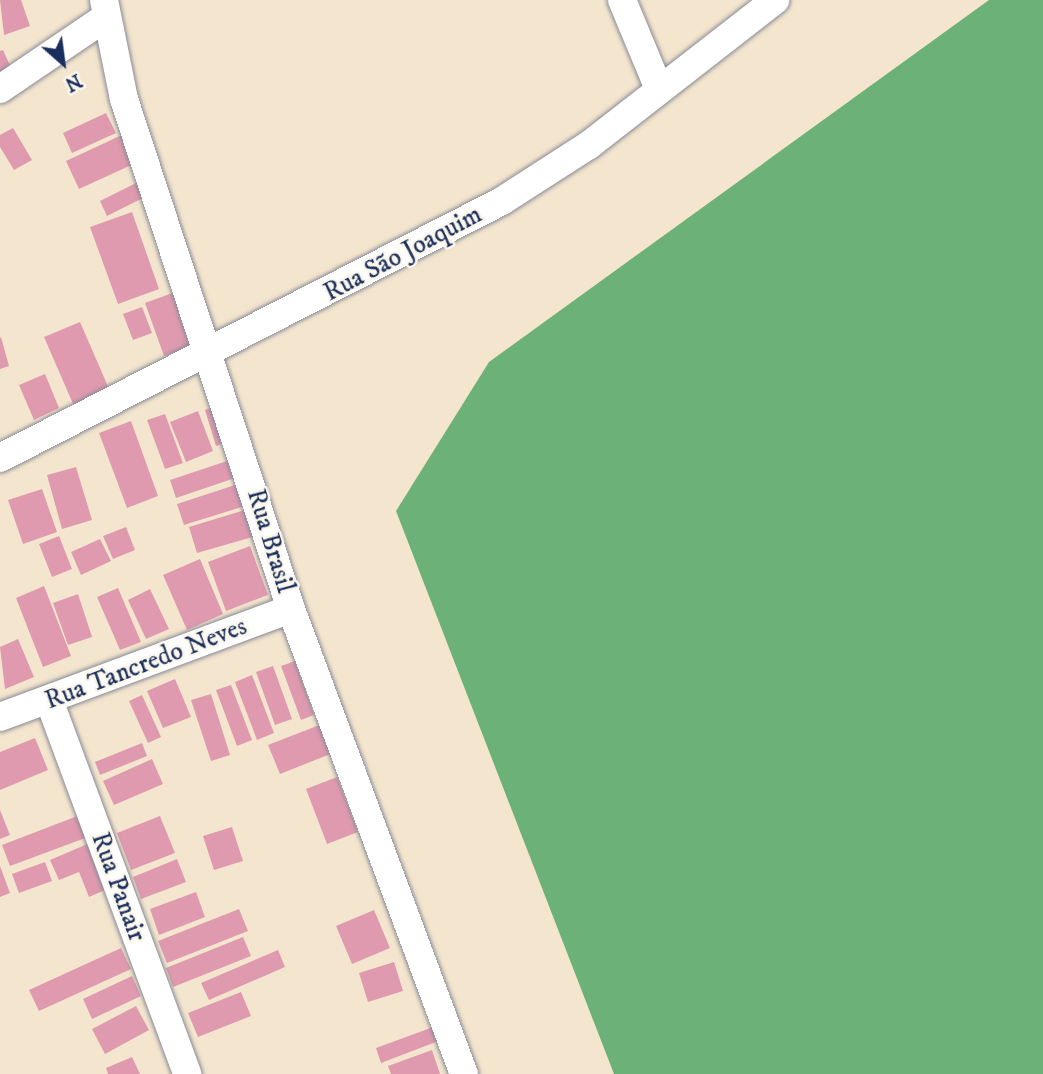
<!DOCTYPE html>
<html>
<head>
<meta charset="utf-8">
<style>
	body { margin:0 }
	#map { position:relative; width:1043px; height:1074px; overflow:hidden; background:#f4e6ce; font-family:"IM FELL DW Pica",serif }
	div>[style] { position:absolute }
	.forest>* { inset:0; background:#6cb278 }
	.building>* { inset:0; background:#e09aaf }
	.roads { filter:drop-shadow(0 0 2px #888a96) drop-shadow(0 0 2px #888a96) }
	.minor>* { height:28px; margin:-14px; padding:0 14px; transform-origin:14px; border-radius:14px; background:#fff }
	span { translate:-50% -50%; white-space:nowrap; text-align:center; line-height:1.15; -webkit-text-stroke:5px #fbf7ec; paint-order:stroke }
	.street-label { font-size:26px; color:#1b2f5e }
	.north { position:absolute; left:28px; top:28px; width:70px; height:70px; -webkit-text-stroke:5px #fbf7ec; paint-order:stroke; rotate:152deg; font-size:19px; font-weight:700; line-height:28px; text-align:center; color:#1b2f5e }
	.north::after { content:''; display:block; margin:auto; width:24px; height:32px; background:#1b2f5e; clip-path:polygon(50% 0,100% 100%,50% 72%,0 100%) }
</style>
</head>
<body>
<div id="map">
	<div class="forest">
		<div style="clip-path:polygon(989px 0,1043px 0,1043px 1074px,614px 1074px,396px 511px,489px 362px)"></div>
	</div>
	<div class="building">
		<div style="clip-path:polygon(0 0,21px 0,30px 26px,4px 35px)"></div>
		<div style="clip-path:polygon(3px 50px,12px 70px,0 76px,0 51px)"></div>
		<div style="clip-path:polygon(106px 113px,116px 133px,72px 153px,63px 133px)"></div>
		<div style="clip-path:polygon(13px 128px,32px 160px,14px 170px,0 147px,0 135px)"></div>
		<div style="clip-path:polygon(124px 134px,138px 162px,79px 189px,66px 161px)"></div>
		<div style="clip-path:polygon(142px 180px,149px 195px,107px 216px,100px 201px)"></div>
		<div style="clip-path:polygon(132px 212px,159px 289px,118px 304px,90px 227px)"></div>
		<div style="clip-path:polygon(178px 291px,197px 345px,164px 356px,145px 303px)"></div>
		<div style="clip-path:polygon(142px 307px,152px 333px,133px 340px,123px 314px)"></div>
		<div style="clip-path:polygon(80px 322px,113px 398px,77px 413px,44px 337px)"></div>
		<div style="clip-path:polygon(1px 337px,9px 366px,0 369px,0 338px)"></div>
		<div style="clip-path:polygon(45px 374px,59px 408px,34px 420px,19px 385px)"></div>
		<div style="clip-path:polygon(220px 405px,231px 441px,216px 446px,205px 410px)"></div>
		<div style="clip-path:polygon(198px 411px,213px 451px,186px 462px,170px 422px)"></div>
		<div style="clip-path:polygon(165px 414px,183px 463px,165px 469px,147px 420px)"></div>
		<div style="clip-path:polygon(131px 421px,158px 496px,127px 508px,99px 433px)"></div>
		<div style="clip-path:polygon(233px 459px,238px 477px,176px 498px,170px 480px)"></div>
		<div style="clip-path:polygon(76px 467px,92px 520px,62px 529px,47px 475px)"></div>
		<div style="clip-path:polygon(241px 483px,248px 505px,184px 525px,177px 504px)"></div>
		<div style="clip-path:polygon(42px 489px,57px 532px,23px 544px,8px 500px)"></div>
		<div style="clip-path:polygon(248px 509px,256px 536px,197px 553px,189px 527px)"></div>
		<div style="clip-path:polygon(126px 527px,135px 550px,113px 559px,103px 536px)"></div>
		<div style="clip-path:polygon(59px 536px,72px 569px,52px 577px,39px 544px)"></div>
		<div style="clip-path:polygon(100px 539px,111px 561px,81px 575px,71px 552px)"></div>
		<div style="clip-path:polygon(250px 546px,268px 595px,226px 611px,208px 562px)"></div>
		<div style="clip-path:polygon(200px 559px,223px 614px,187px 630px,163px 575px)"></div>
		<div style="clip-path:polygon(44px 586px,71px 656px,43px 667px,16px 598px)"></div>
		<div style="clip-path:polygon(118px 588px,141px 642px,120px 650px,97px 597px)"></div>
		<div style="clip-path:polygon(150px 589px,169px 629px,146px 639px,128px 600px)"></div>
		<div style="clip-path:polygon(78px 594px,92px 637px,68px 645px,53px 603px)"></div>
		<div style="clip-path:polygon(18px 639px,34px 677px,5px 689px,0 647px)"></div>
		<div style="clip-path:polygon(295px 661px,314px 715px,301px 720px,281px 666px)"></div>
		<div style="clip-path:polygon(273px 666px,292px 719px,275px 725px,256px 672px)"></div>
		<div style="clip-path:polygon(252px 675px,274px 733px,257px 740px,235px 682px)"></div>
		<div style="clip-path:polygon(175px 679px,191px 717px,163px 728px,147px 691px)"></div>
		<div style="clip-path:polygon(231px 685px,252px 740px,237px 746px,216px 690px)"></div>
		<div style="clip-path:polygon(211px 694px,230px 755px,211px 761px,191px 700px)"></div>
		<div style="clip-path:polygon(142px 695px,161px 737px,148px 743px,129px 701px)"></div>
		<div style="clip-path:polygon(322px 724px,333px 753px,280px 774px,268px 745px)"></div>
		<div style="clip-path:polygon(35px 738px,48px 770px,0 790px,0 752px)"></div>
		<div style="clip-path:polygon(142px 743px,147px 756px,100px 775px,95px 762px)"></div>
		<div style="clip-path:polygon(152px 759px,163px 784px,114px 805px,103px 781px)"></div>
		<div style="clip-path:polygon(337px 777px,358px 832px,327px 844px,306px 789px)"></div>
		<div style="clip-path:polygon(0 810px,10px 835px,0 839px)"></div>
		<div style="clip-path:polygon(80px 815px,88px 837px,10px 866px,2px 845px)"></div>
		<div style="clip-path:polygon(160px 816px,175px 853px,131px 870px,117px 833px)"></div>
		<div style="clip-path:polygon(232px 827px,243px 861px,214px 870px,203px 836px)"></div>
		<div style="clip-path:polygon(92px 842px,112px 887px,89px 897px,79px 872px,59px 880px,50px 860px)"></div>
		<div style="clip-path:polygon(177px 859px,186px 882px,141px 899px,133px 877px)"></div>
		<div style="clip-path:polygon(45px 862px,52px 881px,19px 893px,12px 874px)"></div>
		<div style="clip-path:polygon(0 866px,10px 893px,0 897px)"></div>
		<div style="clip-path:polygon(196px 892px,205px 917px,159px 935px,150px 909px)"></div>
		<div style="clip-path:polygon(239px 909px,248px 931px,167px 963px,158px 941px)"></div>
		<div style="clip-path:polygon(374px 910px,390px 948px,352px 964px,336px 926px)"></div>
		<div style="clip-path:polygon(243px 937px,251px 956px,173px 987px,166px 968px)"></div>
		<div style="clip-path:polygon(121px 948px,131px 969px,39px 1011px,29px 990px)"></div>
		<div style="clip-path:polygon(278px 950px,285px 967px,209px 1000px,201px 983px)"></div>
		<div style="clip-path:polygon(394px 962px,403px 991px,368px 1002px,359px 973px)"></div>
		<div style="clip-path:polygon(132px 976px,141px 996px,92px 1019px,83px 999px)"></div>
		<div style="clip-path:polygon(241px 992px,251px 1016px,198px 1037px,188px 1013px)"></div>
		<div style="clip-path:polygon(136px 1006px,149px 1030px,105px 1054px,92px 1029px)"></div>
		<div style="clip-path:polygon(436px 1026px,441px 1040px,381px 1063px,376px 1048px)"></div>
		<div style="clip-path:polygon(432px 1050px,440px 1074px,391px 1074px,388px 1066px)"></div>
		<div style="clip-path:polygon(132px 1057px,140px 1074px,108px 1074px,106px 1068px)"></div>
	</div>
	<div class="roads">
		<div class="minor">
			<div style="left:104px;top:0;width:101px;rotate:78.6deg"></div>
			<div style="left:124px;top:99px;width:537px;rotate:71.87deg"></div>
			<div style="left:291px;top:609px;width:496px;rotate:69.6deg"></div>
			<div style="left:622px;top:0;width:96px;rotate:67.4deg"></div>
			<div style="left:0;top:89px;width:127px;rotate:-34.1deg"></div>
			<div style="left:0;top:458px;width:564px;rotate:-27.11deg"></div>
			<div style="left:502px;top:201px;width:103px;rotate:-32.8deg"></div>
			<div style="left:589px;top:145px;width:236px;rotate:-37.9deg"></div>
			<div style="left:49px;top:700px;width:399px;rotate:69.7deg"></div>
			<div style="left:0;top:717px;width:310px;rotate:-20.4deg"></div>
		</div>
	</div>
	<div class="street-label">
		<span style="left:403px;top:254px;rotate:-28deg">Rua São Joaquim</span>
		<span style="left:270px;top:541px;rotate:73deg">Rua Brasil</span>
		<span style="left:146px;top:664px;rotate:-21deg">Rua Tancredo Neves</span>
		<span style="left:118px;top:887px;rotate:70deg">Rua Panair</span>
	</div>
	<div class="north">N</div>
</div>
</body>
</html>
